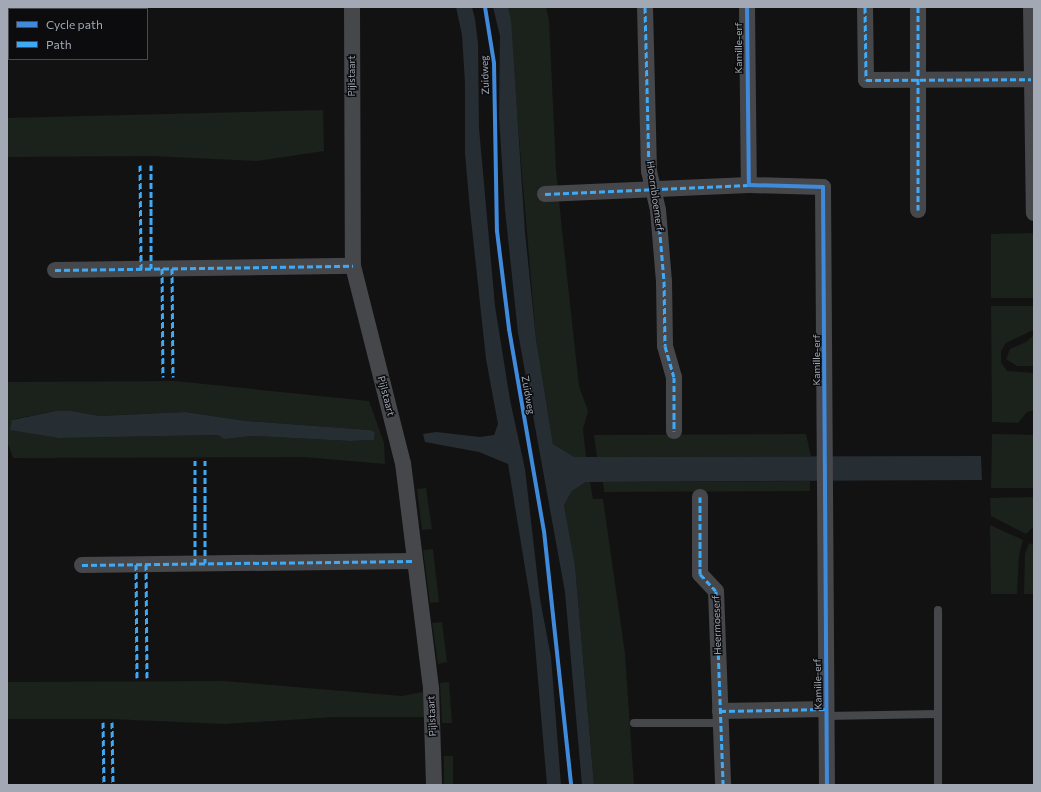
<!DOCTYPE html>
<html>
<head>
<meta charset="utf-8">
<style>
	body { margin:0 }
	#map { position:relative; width:1041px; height:792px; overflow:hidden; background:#121212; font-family:Commissioner,sans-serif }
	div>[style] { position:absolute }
	.green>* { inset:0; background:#1b211b }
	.water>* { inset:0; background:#262d33 }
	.lane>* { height:8px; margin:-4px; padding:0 4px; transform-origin:4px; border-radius:4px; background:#46474b }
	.street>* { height:16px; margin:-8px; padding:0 8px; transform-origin:8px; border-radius:8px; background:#46474b }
	.quiet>* { height:3px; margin-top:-1.5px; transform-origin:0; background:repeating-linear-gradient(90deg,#3fa9f5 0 6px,transparent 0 9px) }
	.cycleway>* { height:4px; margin:-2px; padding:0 2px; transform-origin:2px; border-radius:2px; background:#408adc }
	span { translate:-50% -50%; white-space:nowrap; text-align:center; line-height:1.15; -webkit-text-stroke:3px #0c0c0e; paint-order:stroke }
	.street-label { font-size:10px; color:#a2a8b4 }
	.frame { position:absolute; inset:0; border:8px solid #a2a8b4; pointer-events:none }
	.legend { position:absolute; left:8px; top:8px; width:140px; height:52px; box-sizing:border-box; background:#0c0c0e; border:1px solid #484a50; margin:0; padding:5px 7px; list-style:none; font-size:12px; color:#a2a8b4 }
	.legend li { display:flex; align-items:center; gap:8px; height:20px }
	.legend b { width:20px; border:1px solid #484a50 }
</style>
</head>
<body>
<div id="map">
	<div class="green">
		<div style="clip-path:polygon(508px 7px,546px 7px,549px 20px,556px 169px,562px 230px,579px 386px,588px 411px,583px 429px,586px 457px,573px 457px,553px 444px,536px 339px)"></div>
		<div style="clip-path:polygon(323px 110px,324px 151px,257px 161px,152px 156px,7px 157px,7px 118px)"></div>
		<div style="clip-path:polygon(1034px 233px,1034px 298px,991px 298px,991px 234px)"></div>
		<div style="clip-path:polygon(991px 306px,1034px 306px,1033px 330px,1006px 343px,1001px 351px,1001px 362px,1007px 371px,1034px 373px,1034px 410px,1027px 412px,1018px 423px,992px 422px)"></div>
		<div style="clip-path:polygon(1034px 335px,1034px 366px,1017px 366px,1006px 359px,1010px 349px,1026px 342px)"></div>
		<div style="clip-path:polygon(evenodd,175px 381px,369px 401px,384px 443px,385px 464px,303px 457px,13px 458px,7px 441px,7px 382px,175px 381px,56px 411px,72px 411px,99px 416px,185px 412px,246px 421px,370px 430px,375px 432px,374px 440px,350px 441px,252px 436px,224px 439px,218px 435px,58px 438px,19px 431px,14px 419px,56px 411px)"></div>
		<div style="clip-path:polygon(806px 434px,811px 456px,597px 457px,594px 435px)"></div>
		<div style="clip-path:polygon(992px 434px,1034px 435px,1034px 488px,991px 488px)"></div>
		<div style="clip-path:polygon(810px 481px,810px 491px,604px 492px,603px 482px)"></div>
		<div style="clip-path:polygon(586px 482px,590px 482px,593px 499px,603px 499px,625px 654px,634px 785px,594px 785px,575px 565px,564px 505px,572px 491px)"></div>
		<div style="clip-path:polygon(426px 488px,432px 529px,422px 530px,417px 489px)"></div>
		<div style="clip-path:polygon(1034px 497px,1034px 526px,1026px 534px,991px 516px,990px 498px)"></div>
		<div style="clip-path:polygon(990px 525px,1023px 540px,1019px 555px,1017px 594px,991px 594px)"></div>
		<div style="clip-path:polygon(1029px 543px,1034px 545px,1034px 594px,1024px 594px,1025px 554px)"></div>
		<div style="clip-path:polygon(433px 549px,439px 602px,430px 603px,423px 550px)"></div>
		<div style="clip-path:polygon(442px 622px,447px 662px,438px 664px,432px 623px)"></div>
		<div style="clip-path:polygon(224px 681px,402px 696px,423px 692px,426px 717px,336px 717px,225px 724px,110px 719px,7px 719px,7px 682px)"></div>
		<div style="clip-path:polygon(449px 682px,452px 723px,442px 723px,440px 683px)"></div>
		<div style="clip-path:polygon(444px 756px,453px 756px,453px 785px,444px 785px)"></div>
	</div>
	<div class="water">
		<div style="clip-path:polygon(456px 7px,472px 7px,475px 19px,478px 43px,479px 128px,495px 306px,510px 400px,525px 469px,540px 599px,551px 657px,561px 785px,547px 785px,532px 610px,508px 464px,479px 452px,425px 442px,423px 434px,436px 432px,480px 437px,494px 435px,498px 424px,486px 359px,470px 210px,465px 153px,465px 83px,462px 35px)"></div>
		<div style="clip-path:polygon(493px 7px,508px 7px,511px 20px,525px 232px,536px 339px,553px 444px,574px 457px,981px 456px,982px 480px,586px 482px,572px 491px,564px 505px,575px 565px,594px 785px,582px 785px,565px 592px,518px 333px,505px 210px,499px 117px,500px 36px)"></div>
		<div style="clip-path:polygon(56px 411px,72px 411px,99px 416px,185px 412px,246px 421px,370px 430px,375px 432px,374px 440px,350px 441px,252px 436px,224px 439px,218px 435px,58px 438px,10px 430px,12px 420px)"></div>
	</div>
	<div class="lane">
		<div style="left:826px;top:716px;width:111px;rotate:-1deg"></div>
		<div style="left:634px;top:723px;width:86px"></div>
		<div style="left:938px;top:785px;width:175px;rotate:-90deg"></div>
	</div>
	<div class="street">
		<div style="left:352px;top:7px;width:259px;rotate:89.8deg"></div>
		<div style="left:353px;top:266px;width:203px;rotate:75.8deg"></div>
		<div style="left:403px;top:463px;width:228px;rotate:82.9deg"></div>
		<div style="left:431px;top:689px;width:96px;rotate:88.2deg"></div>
		<div style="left:645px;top:7px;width:164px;rotate:88.6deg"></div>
		<div style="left:649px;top:171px;width:40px;rotate:77deg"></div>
		<div style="left:658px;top:210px;width:71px;rotate:85.2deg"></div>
		<div style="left:664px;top:281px;width:65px;rotate:89.1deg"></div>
		<div style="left:665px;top:346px;width:32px;rotate:74deg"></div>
		<div style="left:674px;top:377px;width:54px;rotate:90deg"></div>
		<div style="left:747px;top:7px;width:178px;rotate:89.4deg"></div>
		<div style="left:749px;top:185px;width:74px;rotate:1.5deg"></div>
		<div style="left:823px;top:187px;width:598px;rotate:89.62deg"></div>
		<div style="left:865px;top:7px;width:73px;rotate:89.2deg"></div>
		<div style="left:866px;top:80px;width:165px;rotate:-0.3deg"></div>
		<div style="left:1031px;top:7px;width:206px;rotate:89.2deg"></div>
		<div style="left:545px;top:194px;width:204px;rotate:-2.5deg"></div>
		<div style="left:918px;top:210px;width:203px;rotate:-90deg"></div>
		<div style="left:55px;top:270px;width:298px;rotate:-0.8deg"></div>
		<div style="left:700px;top:497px;width:77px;rotate:90deg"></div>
		<div style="left:700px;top:574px;width:23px;rotate:47deg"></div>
		<div style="left:716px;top:591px;width:194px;rotate:87.9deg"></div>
		<div style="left:82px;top:565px;width:332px;rotate:-0.7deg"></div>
		<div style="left:720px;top:711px;width:106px;rotate:-1.1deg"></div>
	</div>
	<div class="quiet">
		<div style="left:645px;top:7px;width:164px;rotate:88.6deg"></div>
		<div style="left:649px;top:171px;width:40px;rotate:77deg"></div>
		<div style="left:658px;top:210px;width:71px;rotate:85.2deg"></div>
		<div style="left:664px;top:281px;width:65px;rotate:89.1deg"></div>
		<div style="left:665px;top:346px;width:32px;rotate:74deg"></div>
		<div style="left:674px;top:377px;width:54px;rotate:90deg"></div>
		<div style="left:865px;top:7px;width:73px;rotate:89.2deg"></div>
		<div style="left:866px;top:80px;width:165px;rotate:-0.3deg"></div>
		<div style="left:140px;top:165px;width:104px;rotate:89.4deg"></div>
		<div style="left:545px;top:194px;width:204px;rotate:-2.5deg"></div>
		<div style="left:918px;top:210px;width:203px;rotate:-90deg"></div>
		<div style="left:162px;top:268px;width:109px;rotate:89.5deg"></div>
		<div style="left:172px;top:268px;width:109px;rotate:89.5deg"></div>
		<div style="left:151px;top:269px;width:104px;rotate:-90deg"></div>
		<div style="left:55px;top:270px;width:298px;rotate:-0.8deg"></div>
		<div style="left:195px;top:460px;width:103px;rotate:90deg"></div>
		<div style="left:205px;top:460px;width:103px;rotate:90deg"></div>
		<div style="left:700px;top:497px;width:77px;rotate:90deg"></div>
		<div style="left:700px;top:574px;width:23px;rotate:47deg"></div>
		<div style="left:716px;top:591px;width:194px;rotate:87.9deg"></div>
		<div style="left:136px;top:564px;width:114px;rotate:89.5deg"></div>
		<div style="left:146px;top:564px;width:114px;rotate:89.5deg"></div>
		<div style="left:82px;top:565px;width:332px;rotate:-0.7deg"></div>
		<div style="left:720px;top:711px;width:106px;rotate:-1.1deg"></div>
		<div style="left:103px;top:722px;width:63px;rotate:89.1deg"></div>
		<div style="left:112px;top:722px;width:63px;rotate:89.1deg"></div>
	</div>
	<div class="cycleway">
		<div style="left:485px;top:7px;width:57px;rotate:80.9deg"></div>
		<div style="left:494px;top:63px;width:168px;rotate:89deg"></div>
		<div style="left:497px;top:231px;width:99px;rotate:83deg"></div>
		<div style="left:509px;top:329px;width:205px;rotate:80.2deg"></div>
		<div style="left:544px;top:531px;width:255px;rotate:83.9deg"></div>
		<div style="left:747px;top:7px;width:178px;rotate:89.4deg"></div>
		<div style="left:749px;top:185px;width:74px;rotate:1.5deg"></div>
		<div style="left:823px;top:187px;width:598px;rotate:89.62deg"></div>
	</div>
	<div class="street-label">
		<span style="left:739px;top:48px;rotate:-90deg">Kamille-erf</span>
		<span style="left:485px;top:75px;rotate:-92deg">Zuidweg</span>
		<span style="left:352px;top:76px;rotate:-90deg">Pijlstaart</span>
		<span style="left:655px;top:196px;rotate:82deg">Hoornbloemerf</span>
		<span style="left:817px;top:360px;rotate:-90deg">Kamille-erf</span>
		<span style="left:528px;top:395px;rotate:80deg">Zuidweg</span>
		<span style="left:386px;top:396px;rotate:75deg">Pijlstaart</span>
		<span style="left:717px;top:625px;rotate:-92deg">Heermoeserf</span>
		<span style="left:818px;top:684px;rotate:-91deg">Kamille-erf</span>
		<span style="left:432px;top:716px;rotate:-93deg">Pijlstaart</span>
	</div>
	<div class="frame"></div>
	<ul class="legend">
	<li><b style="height:5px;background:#408adc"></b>Cycle path</li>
	<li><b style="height:5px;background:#3fa9f5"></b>Path</li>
	</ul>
</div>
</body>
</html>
